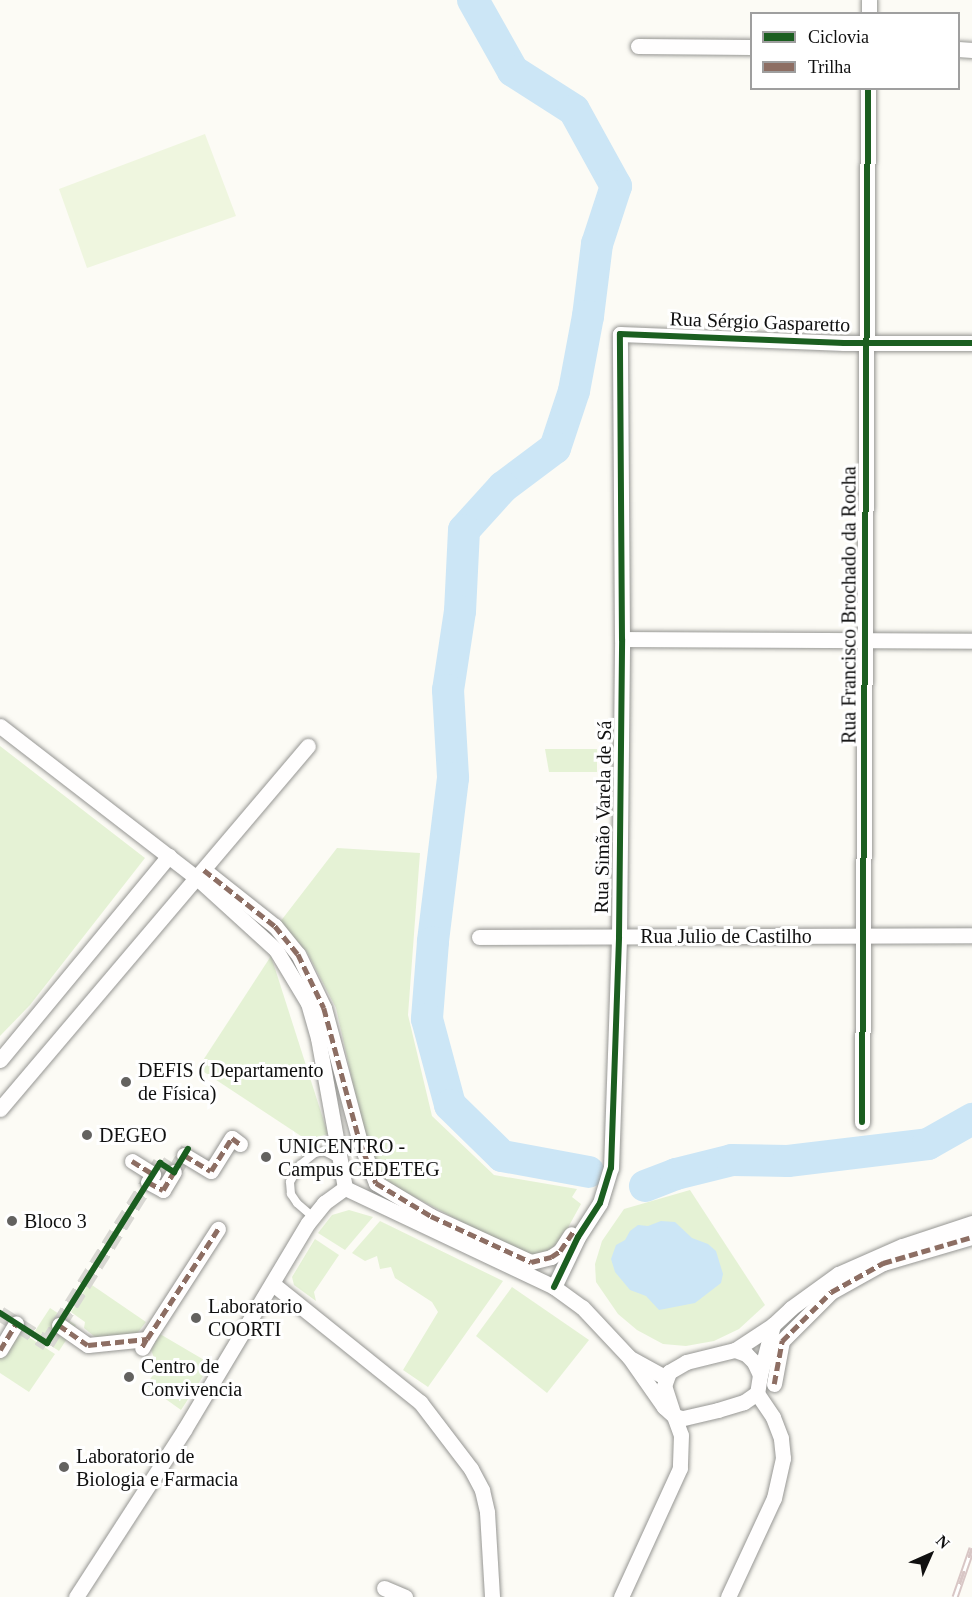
<!DOCTYPE html>
<html>
<head>
<meta charset="utf-8">
<style>
	body { margin:0 }
	#map { position:relative; width:972px; height:1597px; overflow:hidden; background:#fcfbf5; font-family:Georgia,serif }
	div>[style] { position:absolute }
	.green>* { inset:0; background:#e5f2d5 }
	.pitch>* { inset:0; background:#eff6df }
	.water>* { inset:0; background:#cce6f6 }
	.river>* { height:32px; margin:-16px; padding:0 16px; transform-origin:16px; border-radius:16px; background:#cce6f6 }
	.street-tunnel>* { height:15px; margin-top:-7.5px; transform-origin:0; background:repeating-linear-gradient(90deg,#d9d8d3 0 15px,transparent 0 23px) }
	.roads { filter:drop-shadow(0 0 2px #969693) drop-shadow(0 0 2px #969693) }
	.lane>* { height:8px; margin:-4px; padding:0 4px; transform-origin:4px; border-radius:4px; background:#fffefe }
	.street>* { height:15px; margin:-7.5px; padding:0 7.5px; transform-origin:7.5px; border-radius:7.5px; background:#fffefe }
	.rail>* { height:7px; margin-top:-3.5px; transform-origin:0; background:repeating-linear-gradient(90deg,#fff 0 14px,#d8c6c5 0 28px); box-sizing:border-box; border-block:2px solid #d8c6c5 }
	.quiet>* { height:4.5px; margin-top:-2.25px; transform-origin:0; background:repeating-linear-gradient(90deg,#8d6e63 0 9px,transparent 0 13.5px) }
	.cycleway>* { height:6px; margin:-3px; padding:0 3px; transform-origin:3px; border-radius:3px; background:#1b5e20 }
	.dots>* { width:16px; height:16px; translate:-50% -50%; box-sizing:border-box; border:3px solid #fff; border-radius:50% }
	span { translate:-50% -50%; white-space:nowrap; text-align:center; line-height:1.15; -webkit-text-stroke:6px #fff; paint-order:stroke }
	.street-label { font-size:20px; color:#101010 }
	.poi-label { font-size:20px; color:#101010 }
	.left { translate:0 -50%; text-align:left }
	.legend { position:absolute; left:750px; top:12px; width:210px; height:78px; box-sizing:border-box; background:#fff; border:2px solid #9f9f9f; margin:0; padding:8px 10px; list-style:none; font-size:18px; color:#101010 }
	.legend li { display:flex; align-items:center; gap:12px; height:30px }
	.legend b { width:30px; border:2px solid #9f9f9f }
	.north { position:absolute; left:900px; top:1525px; width:60px; height:60px; -webkit-text-stroke:4px #fff; paint-order:stroke; rotate:45deg; font-size:16px; font-weight:700; line-height:24px; text-align:center; color:#101010 }
	.north::after { content:''; display:block; margin:auto; width:21px; height:27px; background:#101010; clip-path:polygon(50% 0,100% 100%,50% 72%,0 100%) }
</style>
</head>
<body>
<div id="map">
	<div class="green">
		<div style="clip-path:polygon(0 746px,145px 858px,30px 1005px,0 1036px)"></div>
		<div style="clip-path:polygon(545px 749px,597px 749px,597px 772px,549px 772px)"></div>
		<div style="clip-path:polygon(337px 848px,420px 853px,408px 1015px,432px 1116px,494px 1175px,577px 1189px,572px 1197px,581px 1204px,565px 1233px,549px 1253px,530px 1256px,513px 1249px,379px 1178px,366px 1142px,336px 1008px,307px 952px,280px 922px)"></div>
		<div style="clip-path:polygon(271px 956px,328px 1134px,307px 1140px,198px 1068px)"></div>
		<div style="clip-path:polygon(690px 1190px,765px 1305px,739px 1329px,714px 1341px,686px 1346px,663px 1344px,637px 1330px,618px 1314px,596px 1282px,595px 1264px,602px 1241px,624px 1209px)"></div>
		<div style="clip-path:polygon(349px 1210px,373px 1217px,345px 1250px,318px 1233px,332px 1215px)"></div>
		<div style="clip-path:polygon(380px 1221px,503px 1281px,428px 1387px,403px 1370px,438px 1312px,432px 1302px,395px 1278px,391px 1267px,380px 1269px,377px 1256px,365px 1261px,352px 1253px)"></div>
		<div style="clip-path:polygon(315px 1239px,339px 1255px,314px 1292px,316px 1301px,294px 1285px,292px 1277px)"></div>
		<div style="clip-path:polygon(89px 1283px,146px 1322px,135px 1336px,100px 1341px,84px 1328px,85px 1322px,71px 1312px)"></div>
		<div style="clip-path:polygon(512px 1287px,589px 1340px,547px 1393px,476px 1336px)"></div>
		<div style="clip-path:polygon(50px 1308px,76px 1325px,59px 1351px,33px 1334px)"></div>
		<div style="clip-path:polygon(18px 1330px,55px 1354px,29px 1392px,0 1373px,0 1358px)"></div>
		<div style="clip-path:polygon(160px 1334px,211px 1364px,181px 1410px,146px 1385px,158px 1368px,151px 1350px)"></div>
	</div>
	<div class="pitch">
		<div style="clip-path:polygon(205px 134px,236px 216px,87px 268px,59px 189px)"></div>
	</div>
	<div class="water">
		<div style="clip-path:polygon(661px 1221px,675px 1222px,692px 1238px,708px 1244px,716px 1251px,723px 1274px,721px 1283px,695px 1303px,659px 1310px,646px 1296px,630px 1290px,615px 1272px,611px 1259px,616px 1245px,625px 1240px,630px 1231px,638px 1225px,648px 1226px)"></div>
	</div>
	<div class="river">
		<div style="left:473px;top:0;width:81px;rotate:60.6deg"></div>
		<div style="left:513px;top:71px;width:72px;rotate:32.6deg"></div>
		<div style="left:574px;top:110px;width:87px;rotate:61.1deg"></div>
		<div style="left:616px;top:186px;width:61px;rotate:108.1deg"></div>
		<div style="left:597px;top:244px;width:73px;rotate:97.1deg"></div>
		<div style="left:588px;top:316px;width:76px;rotate:100.6deg"></div>
		<div style="left:574px;top:391px;width:60px;rotate:108.4deg"></div>
		<div style="left:555px;top:448px;width:65px;rotate:143.1deg"></div>
		<div style="left:503px;top:487px;width:58px;rotate:132.2deg"></div>
		<div style="left:464px;top:530px;width:81px;rotate:92.8deg"></div>
		<div style="left:460px;top:611px;width:80px;rotate:98.6deg"></div>
		<div style="left:448px;top:690px;width:88px;rotate:86.7deg"></div>
		<div style="left:453px;top:778px;width:165px;rotate:97deg"></div>
		<div style="left:433px;top:942px;width:77px;rotate:94.5deg"></div>
		<div style="left:427px;top:1019px;width:89px;rotate:75deg"></div>
		<div style="left:450px;top:1105px;width:73px;rotate:44.4deg"></div>
		<div style="left:502px;top:1156px;width:88px;rotate:10.4deg"></div>
		<div style="left:645px;top:1186px;width:33px;rotate:-21deg"></div>
		<div style="left:676px;top:1174px;width:58px;rotate:-14deg"></div>
		<div style="left:732px;top:1160px;width:56px;rotate:1deg"></div>
		<div style="left:788px;top:1161px;width:141px;rotate:-6.9deg"></div>
		<div style="left:928px;top:1144px;width:51px;rotate:-29.6deg"></div>
	</div>
	<div class="street-tunnel">
		<div style="left:0;top:1313px;width:56px;rotate:32.6deg"></div>
		<div style="left:47px;top:1343px;width:213px;rotate:-57.9deg"></div>
		<div style="left:160px;top:1163px;width:17px;rotate:33deg"></div>
		<div style="left:174px;top:1172px;width:27px;rotate:-59deg"></div>
	</div>
	<div class="roads">
		<div class="lane">
			<div style="left:313px;top:1217px;width:21px;rotate:-139deg"></div>
			<div style="left:297px;top:1203px;width:11px;rotate:-124deg"></div>
			<div style="left:291px;top:1194px;width:12px;rotate:-95deg"></div>
			<div style="left:290px;top:1182px;width:20px;rotate:-60deg"></div>
			<div style="left:300px;top:1165px;width:19px;rotate:-39deg"></div>
			<div style="left:315px;top:1153px;width:9px;rotate:-13deg"></div>
			<div style="left:324px;top:1151px;width:17px;rotate:28deg"></div>
		</div>
		<div class="street">
			<div style="left:869px;top:14px;width:14px;rotate:-90deg"></div>
			<div style="left:638px;top:46px;width:114px;rotate:0.5deg"></div>
			<div style="left:958px;top:49px;width:14px;rotate:4deg"></div>
			<div style="left:622px;top:639px;width:350px;rotate:0.3deg"></div>
			<div style="left:0;top:726px;width:249px;rotate:37.7deg"></div>
			<div style="left:197px;top:878px;width:107px;rotate:42.3deg"></div>
			<div style="left:276px;top:950px;width:62px;rotate:58.9deg"></div>
			<div style="left:308px;top:1003px;width:36px;rotate:74deg"></div>
			<div style="left:318px;top:1038px;width:152px;rotate:79.8deg"></div>
			<div style="left:204px;top:870px;width:90px;rotate:38.3deg"></div>
			<div style="left:275px;top:926px;width:36px;rotate:51deg"></div>
			<div style="left:298px;top:954px;width:60px;rotate:64.3deg"></div>
			<div style="left:324px;top:1008px;width:139px;rotate:75deg"></div>
			<div style="left:360px;top:1142px;width:44px;rotate:68.7deg"></div>
			<div style="left:376px;top:1183px;width:64px;rotate:31deg"></div>
			<div style="left:431px;top:1216px;width:110px;rotate:24.7deg"></div>
			<div style="left:531px;top:1262px;width:21px;rotate:-14deg"></div>
			<div style="left:551px;top:1257px;width:11px;rotate:-34deg"></div>
			<div style="left:560px;top:1251px;width:20px;rotate:-57deg"></div>
			<div style="left:479px;top:937px;width:493px;rotate:-0.2deg"></div>
			<div style="left:0;top:1060px;width:265px;rotate:-50.4deg"></div>
			<div style="left:0;top:1109px;width:476px;rotate:-49.7deg"></div>
			<div style="left:862px;top:1122px;width:1034px;rotate:-89.67deg"></div>
			<div style="left:184px;top:1155px;width:31px;rotate:31deg"></div>
			<div style="left:211px;top:1171px;width:39px;rotate:-58deg"></div>
			<div style="left:232px;top:1138px;width:10px;rotate:37deg"></div>
			<div style="left:132px;top:1161px;width:25px;rotate:32deg"></div>
			<div style="left:148px;top:1182px;width:17px;rotate:28deg"></div>
			<div style="left:163px;top:1190px;width:21px;rotate:-59deg"></div>
			<div style="left:345px;top:1188px;width:231px;rotate:25.3deg"></div>
			<div style="left:554px;top:1287px;width:34px;rotate:36deg"></div>
			<div style="left:582px;top:1307px;width:69px;rotate:46.8deg"></div>
			<div style="left:629px;top:1357px;width:61px;rotate:55deg"></div>
			<div style="left:664px;top:1407px;width:13px;rotate:42deg"></div>
			<div style="left:674px;top:1416px;width:20px;rotate:70deg"></div>
			<div style="left:681px;top:1435px;width:33px;rotate:92deg"></div>
			<div style="left:680px;top:1468px;width:142px;rotate:114.6deg"></div>
			<div style="left:273px;top:1284px;width:189px;rotate:38.8deg"></div>
			<div style="left:420px;top:1402px;width:84px;rotate:52.7deg"></div>
			<div style="left:471px;top:1469px;width:24px;rotate:62deg"></div>
			<div style="left:482px;top:1490px;width:23px;rotate:77deg"></div>
			<div style="left:487px;top:1512px;width:85px;rotate:86.6deg"></div>
			<div style="left:554px;top:1287px;width:55px;rotate:-64.4deg"></div>
			<div style="left:578px;top:1237px;width:40px;rotate:-57.1deg"></div>
			<div style="left:600px;top:1203px;width:37px;rotate:-73deg"></div>
			<div style="left:611px;top:1168px;width:231px;rotate:-88deg"></div>
			<div style="left:619px;top:937px;width:298px;rotate:-89.4deg"></div>
			<div style="left:622px;top:639px;width:305px;rotate:-90.4deg"></div>
			<div style="left:620px;top:334px;width:224px;rotate:2.3deg"></div>
			<div style="left:844px;top:343px;width:128px"></div>
			<div style="left:59px;top:1325px;width:35px;rotate:35deg"></div>
			<div style="left:88px;top:1345px;width:59px;rotate:-5.8deg"></div>
			<div style="left:147px;top:1339px;width:10px;rotate:119deg"></div>
			<div style="left:147px;top:1339px;width:131px;rotate:-57.2deg"></div>
			<div style="left:0;top:1350px;width:31px;rotate:-59deg"></div>
			<div style="left:735px;top:1350px;width:45px;rotate:-33.3deg"></div>
			<div style="left:773px;top:1325px;width:25px;rotate:-43deg"></div>
			<div style="left:791px;top:1308px;width:58px;rotate:-35.9deg"></div>
			<div style="left:838px;top:1274px;width:70px;rotate:-23.6deg"></div>
			<div style="left:902px;top:1246px;width:74px;rotate:-18.2deg"></div>
			<div style="left:735px;top:1350px;width:12px;rotate:20deg"></div>
			<div style="left:746px;top:1354px;width:11px;rotate:45deg"></div>
			<div style="left:754px;top:1362px;width:14px;rotate:65deg"></div>
			<div style="left:760px;top:1375px;width:18px;rotate:99deg"></div>
			<div style="left:757px;top:1393px;width:16px;rotate:145deg"></div>
			<div style="left:744px;top:1402px;width:27px;rotate:163deg"></div>
			<div style="left:718px;top:1410px;width:37px;rotate:167deg"></div>
			<div style="left:682px;top:1418px;width:8px;rotate:-166deg"></div>
			<div style="left:674px;top:1416px;width:32px;rotate:-108deg"></div>
			<div style="left:664px;top:1386px;width:15px;rotate:-70deg"></div>
			<div style="left:669px;top:1372px;width:20px;rotate:-30deg"></div>
			<div style="left:686px;top:1362px;width:50px;rotate:-13.8deg"></div>
			<div style="left:632px;top:1359px;width:38px;rotate:29deg"></div>
			<div style="left:760px;top:1375px;width:52px;rotate:-75.4deg"></div>
			<div style="left:774px;top:1384px;width:44px;rotate:-79.5deg"></div>
			<div style="left:782px;top:1341px;width:69px;rotate:-45deg"></div>
			<div style="left:831px;top:1292px;width:60px;rotate:-29.1deg"></div>
			<div style="left:883px;top:1263px;width:93px;rotate:-16.3deg"></div>
			<div style="left:384px;top:1588px;width:23px;rotate:23deg"></div>
			<div style="left:76px;top:1597px;width:199px;rotate:-57.1deg"></div>
			<div style="left:184px;top:1430px;width:241px;rotate:-59.1deg"></div>
			<div style="left:308px;top:1223px;width:26px;rotate:-51deg"></div>
			<div style="left:324px;top:1203px;width:26px;rotate:-36deg"></div>
			<div style="left:728px;top:1597px;width:109px;rotate:-65.1deg"></div>
			<div style="left:774px;top:1498px;width:41px;rotate:-77.3deg"></div>
			<div style="left:783px;top:1458px;width:20px;rotate:-96deg"></div>
			<div style="left:781px;top:1438px;width:22px;rotate:-111deg"></div>
			<div style="left:773px;top:1417px;width:29px;rotate:-124deg"></div>
		</div>
	</div>
	<div class="rail">
		<div style="left:955px;top:1597px;width:52px;rotate:-70.9deg"></div>
	</div>
	<div class="quiet">
		<div style="left:204px;top:870px;width:90px;rotate:38.3deg"></div>
		<div style="left:275px;top:926px;width:36px;rotate:51deg"></div>
		<div style="left:298px;top:954px;width:60px;rotate:64.3deg"></div>
		<div style="left:324px;top:1008px;width:139px;rotate:75deg"></div>
		<div style="left:360px;top:1142px;width:44px;rotate:68.7deg"></div>
		<div style="left:376px;top:1183px;width:64px;rotate:31deg"></div>
		<div style="left:431px;top:1216px;width:110px;rotate:24.7deg"></div>
		<div style="left:531px;top:1262px;width:21px;rotate:-14deg"></div>
		<div style="left:551px;top:1257px;width:11px;rotate:-34deg"></div>
		<div style="left:560px;top:1251px;width:23px;rotate:-56deg"></div>
		<div style="left:184px;top:1155px;width:31px;rotate:31deg"></div>
		<div style="left:211px;top:1171px;width:39px;rotate:-58deg"></div>
		<div style="left:232px;top:1138px;width:10px;rotate:37deg"></div>
		<div style="left:132px;top:1161px;width:25px;rotate:32deg"></div>
		<div style="left:148px;top:1182px;width:17px;rotate:28deg"></div>
		<div style="left:163px;top:1190px;width:21px;rotate:-59deg"></div>
		<div style="left:59px;top:1325px;width:35px;rotate:35deg"></div>
		<div style="left:88px;top:1345px;width:59px;rotate:-5.8deg"></div>
		<div style="left:147px;top:1339px;width:10px;rotate:119deg"></div>
		<div style="left:147px;top:1339px;width:131px;rotate:-57.2deg"></div>
		<div style="left:0;top:1350px;width:31px;rotate:-59deg"></div>
		<div style="left:774px;top:1384px;width:44px;rotate:-79.5deg"></div>
		<div style="left:782px;top:1341px;width:69px;rotate:-45deg"></div>
		<div style="left:831px;top:1292px;width:60px;rotate:-29.1deg"></div>
		<div style="left:883px;top:1263px;width:93px;rotate:-16.3deg"></div>
	</div>
	<div class="cycleway">
		<div style="left:862px;top:1122px;width:1034px;rotate:-89.67deg"></div>
		<div style="left:554px;top:1287px;width:55px;rotate:-64.4deg"></div>
		<div style="left:578px;top:1237px;width:40px;rotate:-57.1deg"></div>
		<div style="left:600px;top:1203px;width:37px;rotate:-73deg"></div>
		<div style="left:611px;top:1168px;width:231px;rotate:-88deg"></div>
		<div style="left:619px;top:937px;width:298px;rotate:-89.4deg"></div>
		<div style="left:622px;top:639px;width:305px;rotate:-90.4deg"></div>
		<div style="left:620px;top:334px;width:224px;rotate:2.3deg"></div>
		<div style="left:844px;top:343px;width:128px"></div>
		<div style="left:0;top:1313px;width:56px;rotate:32.6deg"></div>
		<div style="left:47px;top:1343px;width:213px;rotate:-57.9deg"></div>
		<div style="left:160px;top:1163px;width:17px;rotate:33deg"></div>
		<div style="left:174px;top:1172px;width:27px;rotate:-59deg"></div>
	</div>
	<div class="dots">
		<div style="left:126px;top:1082px;background:#636260"></div>
		<div style="left:87px;top:1135px;background:#636260"></div>
		<div style="left:266px;top:1157px;background:#636260"></div>
		<div style="left:12px;top:1221px;background:#636260"></div>
		<div style="left:196px;top:1318px;background:#636260"></div>
		<div style="left:129px;top:1377px;background:#636260"></div>
		<div style="left:64px;top:1467px;background:#636260"></div>
	</div>
	<div class="street-label">
		<span style="left:760px;top:322px;rotate:2deg">Rua Sérgio Gasparetto</span>
		<span style="left:849px;top:605px;rotate:-90deg">Rua Francisco Brochado da Rocha</span>
		<span style="left:603px;top:817px;rotate:-89deg">Rua Simão Varela de Sá</span>
		<span style="left:726px;top:936px">Rua Julio de Castilho</span>
	</div>
	<div class="poi-label">
		<span class="left" style="left:138px;top:1082px">DEFIS ( Departamento<br>de Física)</span>
		<span class="left" style="left:99px;top:1135px">DEGEO</span>
		<span class="left" style="left:278px;top:1158px">UNICENTRO -<br>Campus CEDETEG</span>
		<span class="left" style="left:24px;top:1221px">Bloco 3</span>
		<span class="left" style="left:208px;top:1318px">Laboratorio<br>COORTI</span>
		<span class="left" style="left:141px;top:1378px">Centro de<br>Convivencia</span>
		<span class="left" style="left:76px;top:1468px">Laboratorio de<br>Biologia e Farmacia</span>
	</div>
	<ul class="legend">
	<li><b style="height:8px;background:#1b5e20"></b>Ciclovia</li>
	<li><b style="height:8px;background:#8d6e63"></b>Trilha</li>
	</ul>
	<div class="north">N</div>
</div>
</body>
</html>
